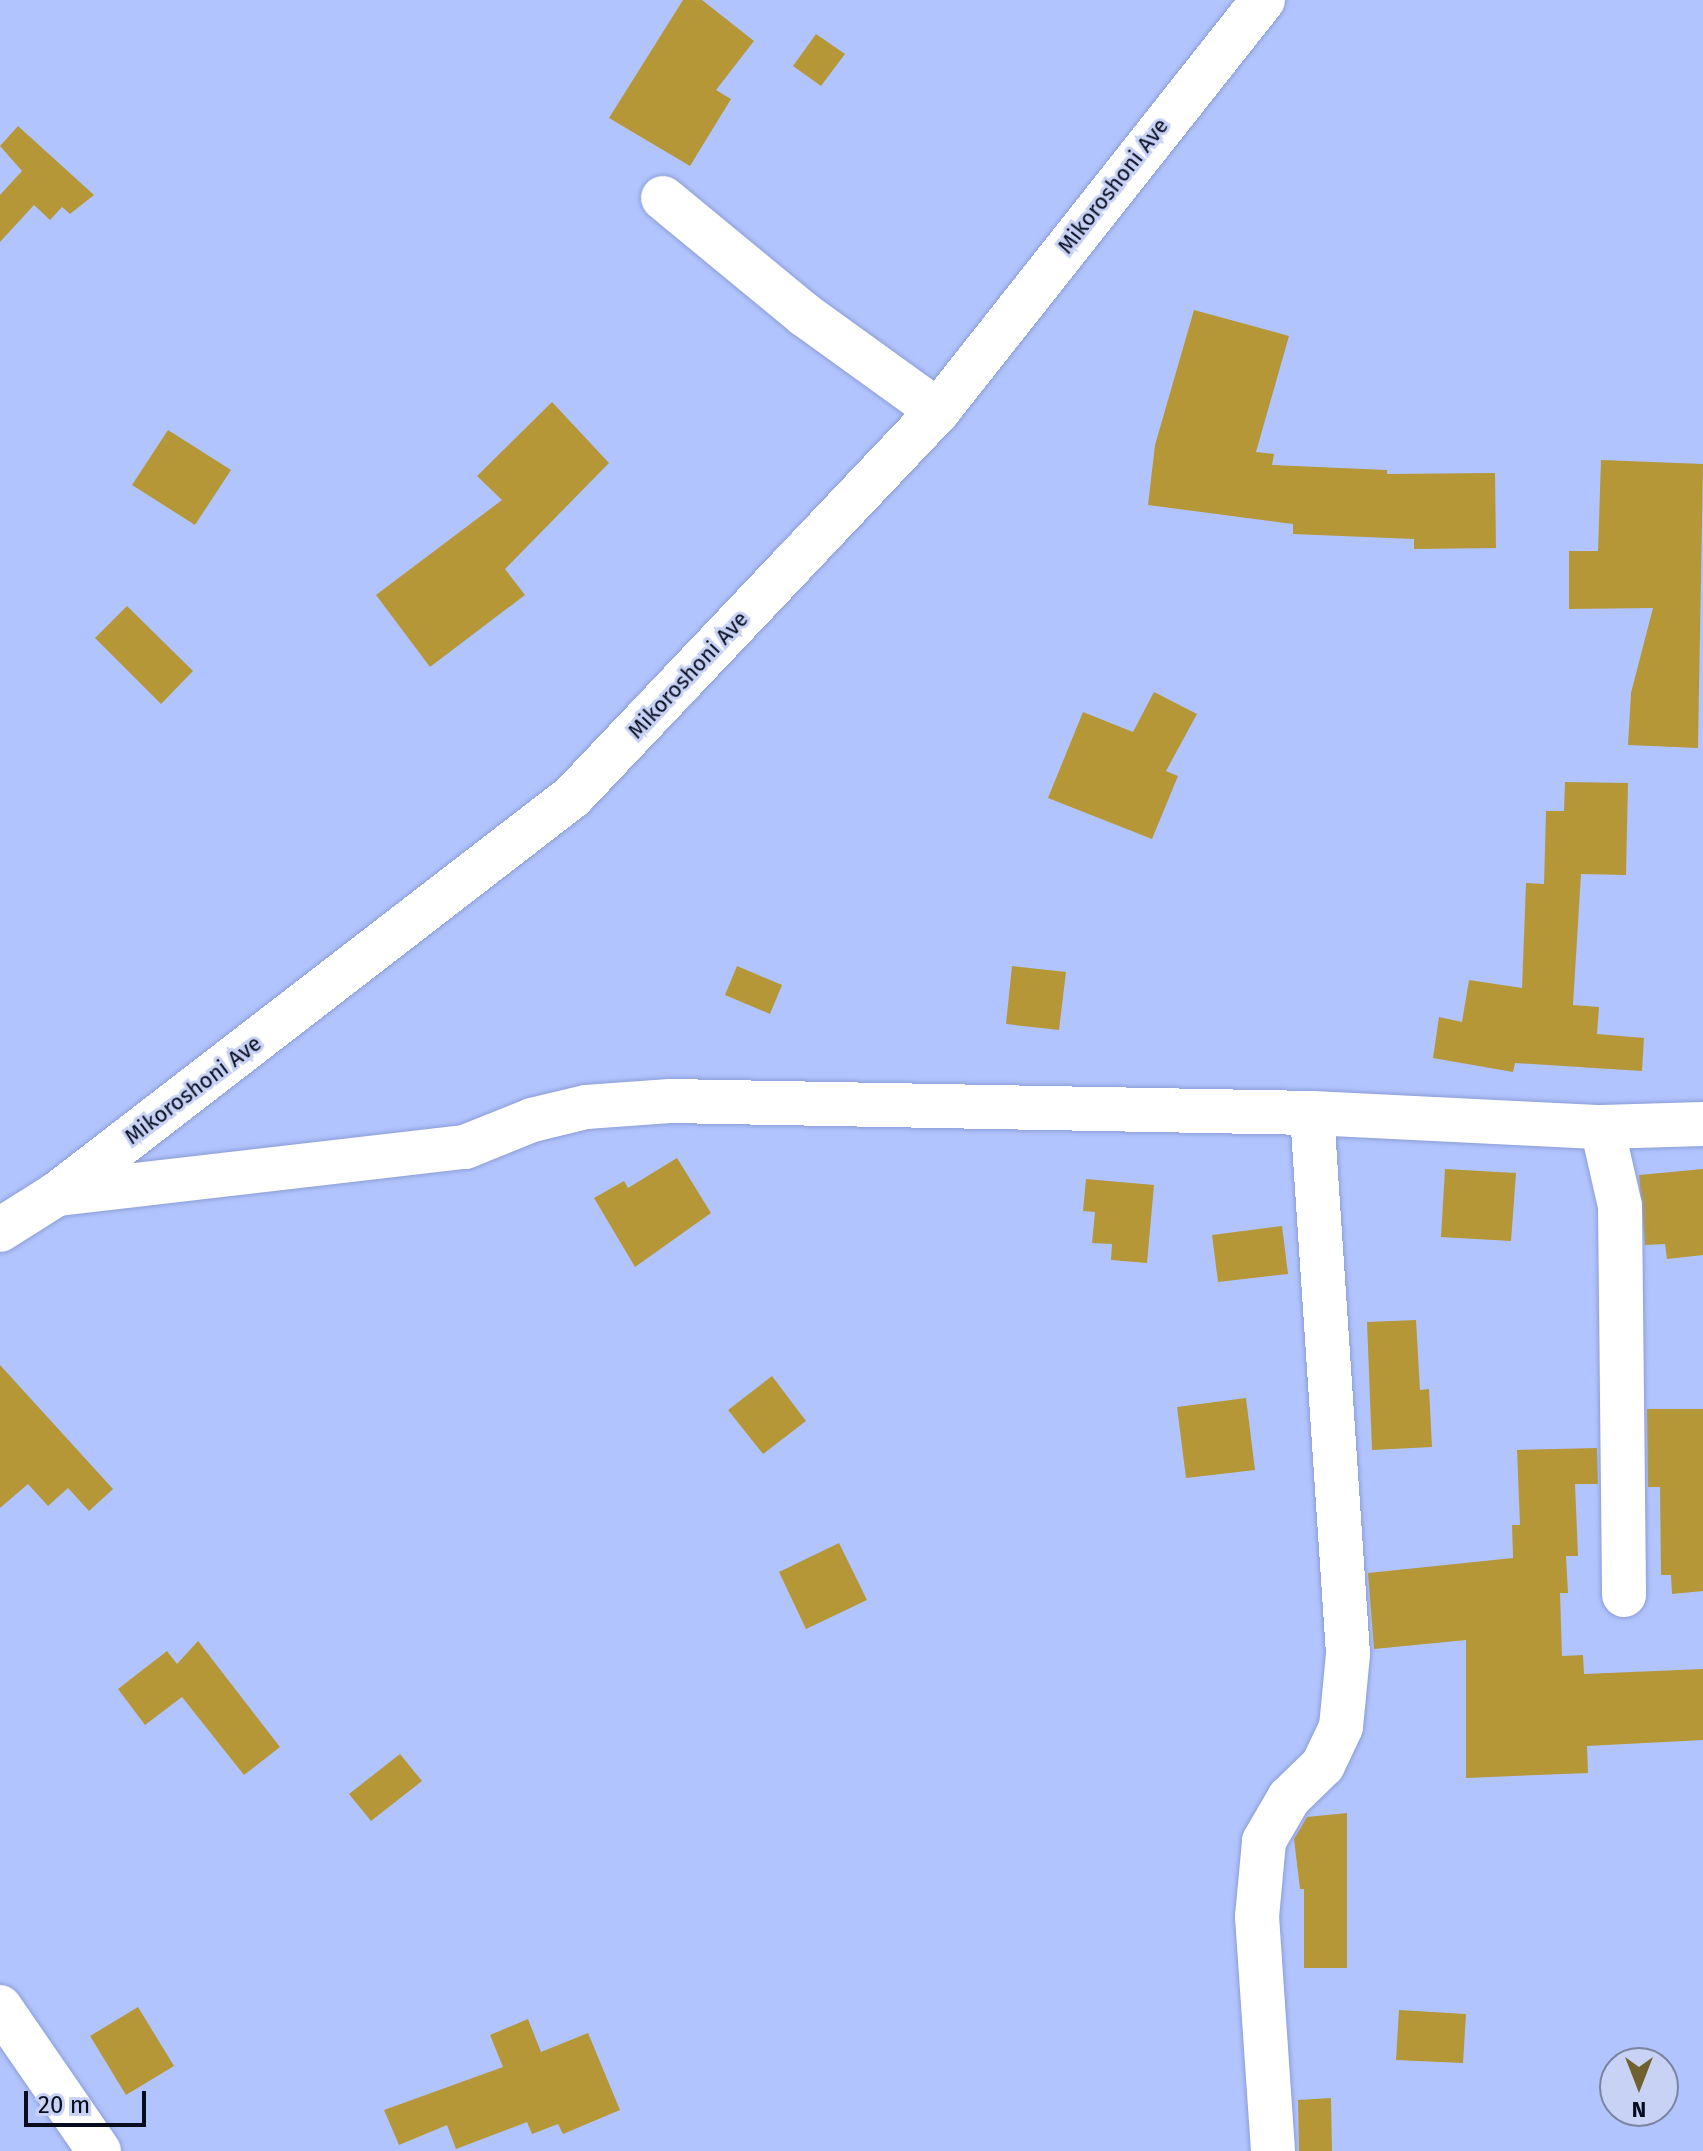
<!DOCTYPE html>
<html>
<head>
<meta charset="utf-8">
<style>
	body { margin:0 }
	#map { position:relative; width:1703px; height:2151px; overflow:hidden; background:#b2c4fe; font-family:"Fira Sans",sans-serif }
	div>[style] { position:absolute }
	.building>* { inset:0; background:#b59738 }
	.roads { filter:drop-shadow(0 0 2px #8c9dd5) drop-shadow(0 0 2px #8c9dd5) }
	.minor>* { height:44px; margin:-22px; padding:0 22px; transform-origin:22px; border-radius:22px; background:#fff }
	span { translate:-50% -50%; white-space:nowrap; text-align:center; line-height:1.15; -webkit-text-stroke:6px #c7d2f5; paint-order:stroke }
	.street-label { font-size:22px; color:#070c1f }
	.north { position:absolute; left:1599px; top:2047px; width:80px; height:80px; box-sizing:border-box; background:#c7d2f5; border:2px solid #7a839f; border-radius:50%; rotate:180deg; font-size:22px; font-weight:700; line-height:32px; text-align:center; color:#070c1f }
	.north::after { content:''; display:block; margin:auto; width:28px; height:36px; background:#71602e; clip-path:polygon(50% 0,100% 100%,50% 72%,0 100%) }
	.scale { position:absolute; left:24px; top:2091px; width:122px; height:36px; box-sizing:border-box; border:4px solid #070c1f; border-top:0; padding-left:10px; font-size:24px; line-height:28px; white-space:nowrap; color:#070c1f; -webkit-text-stroke:6px #c7d2f5; paint-order:stroke }
</style>
</head>
<body>
<div id="map">
	<div class="building">
		<div style="clip-path:polygon(683px 0,702px 0,754px 41px,716px 90px,731px 99px,690px 166px,609px 118px)"></div>
		<div style="clip-path:polygon(816px 34px,845px 54px,821px 86px,793px 66px)"></div>
		<div style="clip-path:polygon(18px 126px,94px 195px,70px 214px,62px 207px,50px 220px,34px 205px,0 242px,0 195px,22px 171px,0 146px)"></div>
		<div style="clip-path:polygon(1194px 310px,1289px 336px,1256px 452px,1274px 454px,1272px 465px,1387px 470px,1387px 474px,1495px 473px,1496px 548px,1414px 549px,1414px 539px,1293px 534px,1293px 524px,1148px 505px,1155px 445px)"></div>
		<div style="clip-path:polygon(552px 402px,609px 463px,505px 569px,525px 595px,430px 667px,376px 595px,502px 500px,477px 476px)"></div>
		<div style="clip-path:polygon(168px 430px,231px 470px,195px 525px,132px 485px)"></div>
		<div style="clip-path:polygon(1601px 460px,1703px 464px,1698px 748px,1628px 745px,1631px 693px,1653px 608px,1569px 609px,1569px 551px,1598px 551px)"></div>
		<div style="clip-path:polygon(127px 606px,193px 671px,161px 704px,95px 638px)"></div>
		<div style="clip-path:polygon(1154px 692px,1197px 714px,1166px 771px,1178px 776px,1152px 839px,1048px 798px,1083px 712px,1133px 732px)"></div>
		<div style="clip-path:polygon(1565px 782px,1628px 783px,1626px 875px,1581px 874px,1573px 1005px,1599px 1007px,1597px 1034px,1644px 1038px,1642px 1071px,1515px 1063px,1513px 1072px,1433px 1058px,1439px 1017px,1462px 1022px,1469px 980px,1522px 988px,1526px 883px,1544px 884px,1546px 811px,1564px 811px)"></div>
		<div style="clip-path:polygon(737px 966px,782px 985px,770px 1014px,725px 995px)"></div>
		<div style="clip-path:polygon(1012px 966px,1066px 972px,1059px 1030px,1006px 1024px)"></div>
		<div style="clip-path:polygon(677px 1158px,711px 1213px,635px 1267px,594px 1198px,624px 1181px,628px 1188px)"></div>
		<div style="clip-path:polygon(1445px 1169px,1516px 1173px,1511px 1241px,1441px 1237px)"></div>
		<div style="clip-path:polygon(1703px 1169px,1703px 1255px,1667px 1259px,1665px 1244px,1645px 1245px,1639px 1175px)"></div>
		<div style="clip-path:polygon(1086px 1179px,1154px 1185px,1147px 1263px,1111px 1260px,1112px 1244px,1092px 1243px,1095px 1212px,1083px 1211px)"></div>
		<div style="clip-path:polygon(1282px 1226px,1288px 1274px,1218px 1282px,1212px 1235px)"></div>
		<div style="clip-path:polygon(1416px 1320px,1420px 1390px,1429px 1389px,1432px 1447px,1372px 1450px,1367px 1322px)"></div>
		<div style="clip-path:polygon(0 1365px,113px 1489px,89px 1511px,68px 1488px,48px 1506px,28px 1484px,0 1508px)"></div>
		<div style="clip-path:polygon(772px 1376px,806px 1421px,763px 1454px,728px 1410px)"></div>
		<div style="clip-path:polygon(1246px 1398px,1255px 1470px,1186px 1478px,1177px 1407px)"></div>
		<div style="clip-path:polygon(1647px 1409px,1703px 1409px,1703px 1591px,1672px 1594px,1671px 1575px,1661px 1575px,1660px 1487px,1648px 1487px)"></div>
		<div style="clip-path:polygon(1597px 1448px,1598px 1484px,1575px 1484px,1578px 1556px,1566px 1556px,1568px 1593px,1560px 1593px,1562px 1656px,1583px 1655px,1584px 1674px,1703px 1669px,1703px 1740px,1587px 1746px,1588px 1773px,1466px 1778px,1466px 1640px,1374px 1649px,1368px 1573px,1513px 1558px,1512px 1525px,1520px 1525px,1517px 1450px)"></div>
		<div style="clip-path:polygon(839px 1543px,867px 1600px,806px 1629px,779px 1572px)"></div>
		<div style="clip-path:polygon(198px 1641px,280px 1747px,244px 1775px,182px 1697px,145px 1725px,118px 1689px,167px 1651px,177px 1664px)"></div>
		<div style="clip-path:polygon(400px 1754px,422px 1781px,371px 1821px,349px 1794px)"></div>
		<div style="clip-path:polygon(1347px 1813px,1347px 1968px,1304px 1968px,1304px 1889px,1300px 1889px,1294px 1839px,1307px 1817px)"></div>
		<div style="clip-path:polygon(138px 2007px,174px 2066px,126px 2095px,90px 2036px)"></div>
		<div style="clip-path:polygon(1399px 2010px,1466px 2014px,1463px 2063px,1396px 2060px)"></div>
		<div style="clip-path:polygon(528px 2019px,541px 2052px,588px 2033px,620px 2110px,563px 2134px,558px 2124px,532px 2134px,527px 2122px,456px 2149px,447px 2125px,399px 2145px,384px 2110px,503px 2067px,490px 2035px)"></div>
		<div style="clip-path:polygon(1331px 2098px,1332px 2151px,1299px 2151px,1298px 2100px)"></div>
	</div>
	<div class="roads">
		<div class="minor">
			<div style="left:663px;top:198px;width:184px;rotate:39.5deg"></div>
			<div style="left:805px;top:315px;width:164px;rotate:35.8deg"></div>
			<div style="left:1602px;top:1127px;width:81px;rotate:77.2deg"></div>
			<div style="left:1620px;top:1206px;width:389px;rotate:89.4deg"></div>
			<div style="left:57px;top:1194px;width:411px;rotate:-6.6deg"></div>
			<div style="left:465px;top:1147px;width:72px;rotate:-21.9deg"></div>
			<div style="left:532px;top:1120px;width:56px;rotate:-13.5deg"></div>
			<div style="left:586px;top:1107px;width:84px;rotate:-4.1deg"></div>
			<div style="left:670px;top:1101px;width:642px;rotate:1.07deg"></div>
			<div style="left:1312px;top:1113px;width:290px;rotate:2.8deg"></div>
			<div style="left:1602px;top:1127px;width:101px;rotate:-1.7deg"></div>
			<div style="left:0;top:1230px;width:67px;rotate:-32.3deg"></div>
			<div style="left:57px;top:1194px;width:652px;rotate:-37.64deg"></div>
			<div style="left:573px;top:796px;width:531px;rotate:-46.53deg"></div>
			<div style="left:938px;top:411px;width:524px;rotate:-51.66deg"></div>
			<div style="left:0;top:2007px;width:175px;rotate:55.5deg"></div>
			<div style="left:1273px;top:2151px;width:235px;rotate:-93.9deg"></div>
			<div style="left:1257px;top:1917px;width:76px;rotate:-84.7deg"></div>
			<div style="left:1264px;top:1841px;width:50px;rotate:-59.8deg"></div>
			<div style="left:1289px;top:1798px;width:47px;rotate:-44.1deg"></div>
			<div style="left:1323px;top:1765px;width:42px;rotate:-64.7deg"></div>
			<div style="left:1341px;top:1727px;width:73px;rotate:-84.5deg"></div>
			<div style="left:1348px;top:1654px;width:542px;rotate:-93.81deg"></div>
		</div>
	</div>
	<div class="street-label">
		<span style="left:1113px;top:186px;rotate:-52deg">Mikoroshoni Ave</span>
		<span style="left:688px;top:675px;rotate:-47deg">Mikoroshoni Ave</span>
		<span style="left:193px;top:1090px;rotate:-37deg">Mikoroshoni Ave</span>
	</div>
	<div class="north">N</div>
	<div class="scale">20 m</div>
</div>
</body>
</html>
